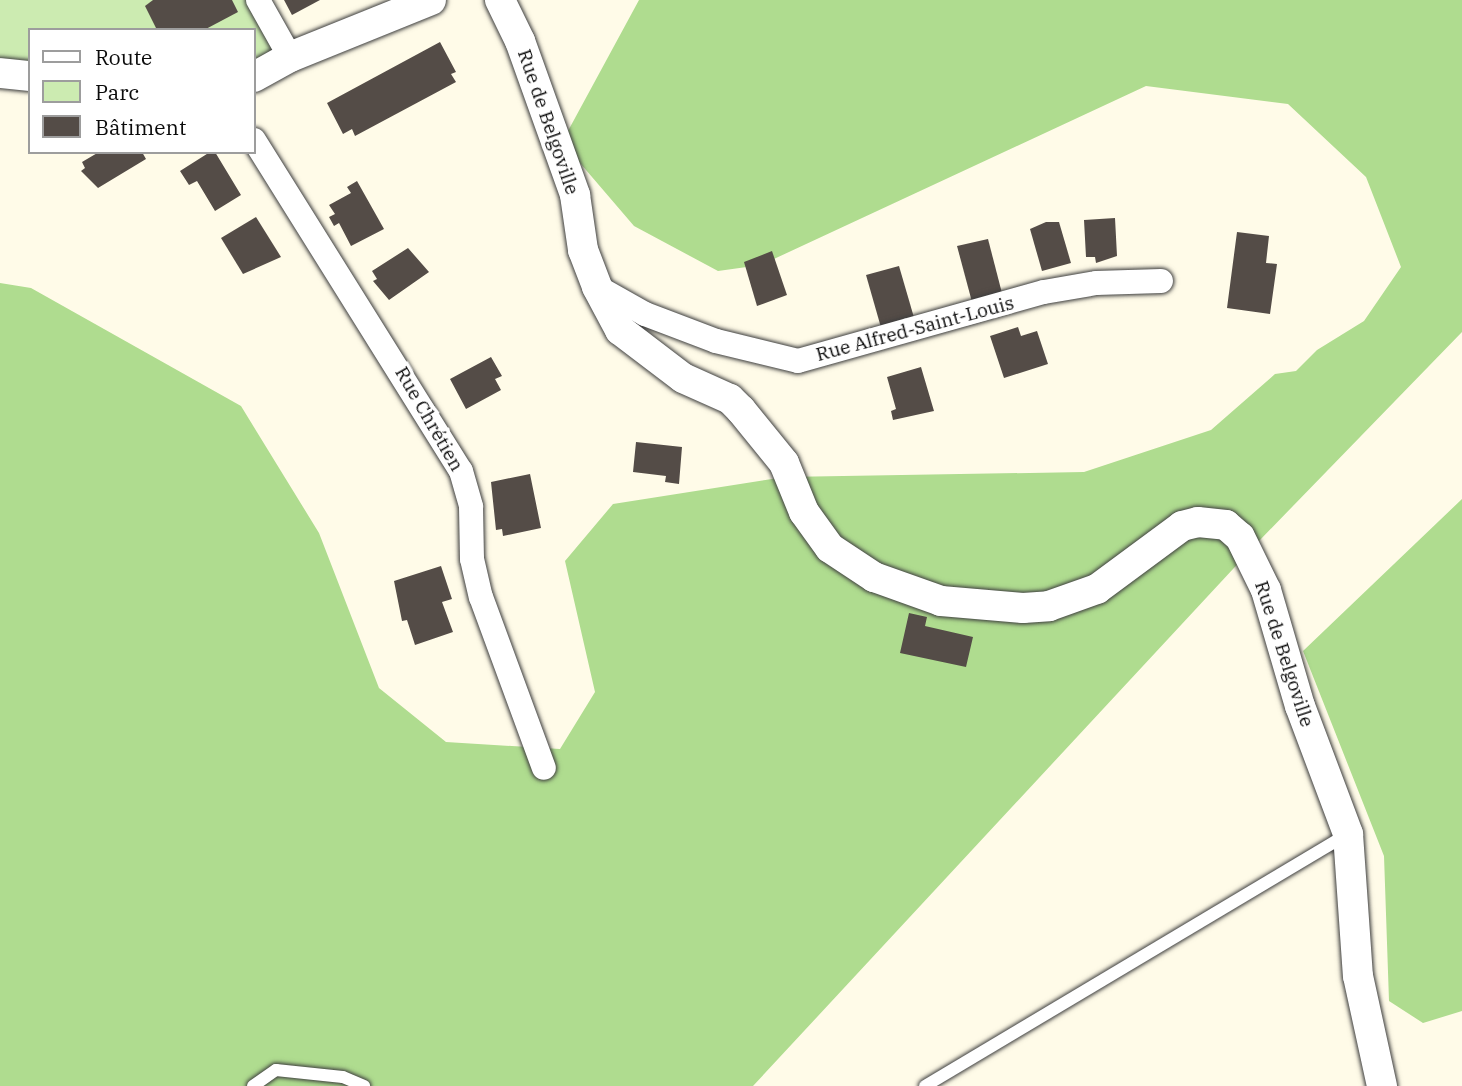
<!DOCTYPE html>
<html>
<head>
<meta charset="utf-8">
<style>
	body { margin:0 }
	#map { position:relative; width:1462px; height:1086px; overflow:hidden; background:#fffbe8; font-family:"IBM Plex Serif",serif }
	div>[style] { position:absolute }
	.green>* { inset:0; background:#ccebb1 }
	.forest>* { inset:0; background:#afdc8f }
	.building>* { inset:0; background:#544c47 }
	.roads { filter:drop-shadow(0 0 2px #3e3e3e) drop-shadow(0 0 2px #3e3e3e) }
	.service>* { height:12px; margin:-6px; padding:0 6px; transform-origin:6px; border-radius:6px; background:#fff }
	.minor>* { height:24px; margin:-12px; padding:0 12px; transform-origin:12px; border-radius:12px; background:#fff }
	.tertiary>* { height:30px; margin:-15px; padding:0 15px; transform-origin:15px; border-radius:15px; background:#fff }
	span { translate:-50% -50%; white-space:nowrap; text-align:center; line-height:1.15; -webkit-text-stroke:7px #fff; paint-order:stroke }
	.street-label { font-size:19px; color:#0b0b0b }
	.legend { position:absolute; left:28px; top:28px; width:228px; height:126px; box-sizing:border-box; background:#fff; border:2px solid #9d9d9d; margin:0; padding:9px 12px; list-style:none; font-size:21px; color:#0b0b0b }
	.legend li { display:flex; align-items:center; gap:14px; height:35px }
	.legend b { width:35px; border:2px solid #9d9d9d }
</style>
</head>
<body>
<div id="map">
	<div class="green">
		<div style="clip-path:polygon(0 0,258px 0,290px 57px,254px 78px,254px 30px,30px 30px,30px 77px,0 75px)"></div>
	</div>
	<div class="forest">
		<div style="clip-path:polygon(639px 0,1462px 0,1462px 332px,1259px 541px,753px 1086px,0 1086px,0 283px,31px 288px,241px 406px,319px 533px,379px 688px,446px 742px,560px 749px,595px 692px,565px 561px,613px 504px,785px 477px,1084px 472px,1211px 430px,1275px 374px,1296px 371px,1317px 350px,1364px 321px,1401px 267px,1366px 177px,1288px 104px,1146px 86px,761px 265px,718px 271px,634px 226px,562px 142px)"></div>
		<div style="clip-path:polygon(1462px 499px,1462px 1011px,1423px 1023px,1389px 1001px,1384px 856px,1303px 651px)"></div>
	</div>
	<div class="building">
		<div style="clip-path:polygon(153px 0,232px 0,238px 12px,204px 30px,157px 30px,145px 6px)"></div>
		<div style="clip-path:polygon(284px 0,320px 0,292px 15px)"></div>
		<div style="clip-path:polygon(440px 42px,456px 72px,451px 74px,456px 82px,355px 136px,352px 129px,343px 134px,327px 103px)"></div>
		<div style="clip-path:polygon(99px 152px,142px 152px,146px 159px,98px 188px,81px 171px,85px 168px,82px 162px)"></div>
		<div style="clip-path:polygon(210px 152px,215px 152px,241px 195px,215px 211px,197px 181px,189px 185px,180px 171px)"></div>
		<div style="clip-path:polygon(357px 181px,384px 229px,351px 246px,339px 223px,334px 226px,329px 217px,335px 214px,329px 205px,351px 193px,347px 187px)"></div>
		<div style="clip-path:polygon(256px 217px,281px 257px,243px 274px,221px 238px)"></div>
		<div style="clip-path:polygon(1115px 218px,1117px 256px,1096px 263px,1095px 257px,1086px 257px,1084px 220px)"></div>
		<div style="clip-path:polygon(1046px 222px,1059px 222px,1071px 263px,1042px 271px,1030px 229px)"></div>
		<div style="clip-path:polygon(1237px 232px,1269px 236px,1266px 263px,1277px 264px,1270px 314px,1227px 308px)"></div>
		<div style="clip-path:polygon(988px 239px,1003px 297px,972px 302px,957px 246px)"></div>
		<div style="clip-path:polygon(408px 248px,429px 272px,389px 300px,373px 281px,377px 279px,372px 271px)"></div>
		<div style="clip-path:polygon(772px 251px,787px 295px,757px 306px,744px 262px)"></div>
		<div style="clip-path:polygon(899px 266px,915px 321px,882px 331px,866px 275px)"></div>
		<div style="clip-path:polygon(1018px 327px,1021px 336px,1037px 331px,1048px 364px,1004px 378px,990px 336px)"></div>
		<div style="clip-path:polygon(491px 357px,502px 376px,495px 379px,501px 390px,466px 409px,450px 379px)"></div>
		<div style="clip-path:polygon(921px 367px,934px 411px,893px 420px,891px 411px,896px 409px,887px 377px)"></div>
		<div style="clip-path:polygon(636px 442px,682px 447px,679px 484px,665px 482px,666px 476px,633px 472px)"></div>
		<div style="clip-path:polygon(530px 474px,541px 528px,503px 536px,502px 529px,496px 530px,491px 482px)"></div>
		<div style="clip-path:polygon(441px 566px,452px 599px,442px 602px,453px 632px,415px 645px,407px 620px,402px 621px,394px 581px)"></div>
		<div style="clip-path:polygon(909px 613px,927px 617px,925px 626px,973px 637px,966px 667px,900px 653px)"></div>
	</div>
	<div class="roads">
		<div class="service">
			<div style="left:253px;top:1086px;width:28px;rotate:-35deg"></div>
			<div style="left:276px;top:1070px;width:67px;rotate:6deg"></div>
			<div style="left:343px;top:1077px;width:23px;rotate:23deg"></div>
			<div style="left:925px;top:1086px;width:490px;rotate:-30.8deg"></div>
		</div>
		<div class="minor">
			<div style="left:258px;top:0;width:65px;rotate:60.7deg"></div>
			<div style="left:254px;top:140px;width:390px;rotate:58deg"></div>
			<div style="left:461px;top:471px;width:37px;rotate:74deg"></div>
			<div style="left:471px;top:507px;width:52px;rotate:88.9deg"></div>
			<div style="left:472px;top:559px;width:39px;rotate:77deg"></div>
			<div style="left:481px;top:597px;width:182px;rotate:69.8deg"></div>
			<div style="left:597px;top:287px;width:55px;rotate:29.4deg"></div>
			<div style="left:645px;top:314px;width:76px;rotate:20.8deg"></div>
			<div style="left:716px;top:341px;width:84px;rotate:13.7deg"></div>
			<div style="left:798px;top:361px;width:255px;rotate:-15.7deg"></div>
			<div style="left:1044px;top:292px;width:53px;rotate:-9.8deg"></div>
			<div style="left:1096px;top:283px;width:65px;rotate:-1.8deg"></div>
		</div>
		<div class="tertiary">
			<div style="left:500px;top:0;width:46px;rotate:64deg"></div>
			<div style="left:520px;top:41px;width:164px;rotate:70.3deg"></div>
			<div style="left:575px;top:195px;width:56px;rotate:81.7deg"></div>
			<div style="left:583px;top:250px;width:40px;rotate:69deg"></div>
			<div style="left:597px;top:287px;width:49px;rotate:61.9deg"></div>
			<div style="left:620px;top:330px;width:79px;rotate:37.3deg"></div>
			<div style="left:683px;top:378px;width:51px;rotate:24.1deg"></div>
			<div style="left:730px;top:399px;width:16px;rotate:45deg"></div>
			<div style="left:741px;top:410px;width:68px;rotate:50.9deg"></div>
			<div style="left:784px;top:463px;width:53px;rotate:67.8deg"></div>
			<div style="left:804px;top:512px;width:44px;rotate:54.2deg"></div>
			<div style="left:830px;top:548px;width:53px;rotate:33.4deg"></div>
			<div style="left:874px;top:577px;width:71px;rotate:19.7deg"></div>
			<div style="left:941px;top:601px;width:82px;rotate:4.9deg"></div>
			<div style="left:1023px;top:608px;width:26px;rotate:-4deg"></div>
			<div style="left:1049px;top:606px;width:51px;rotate:-19.5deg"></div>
			<div style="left:1097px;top:589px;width:106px;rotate:-36.5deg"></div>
			<div style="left:1182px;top:526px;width:16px;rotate:-14deg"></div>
			<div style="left:1198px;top:522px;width:28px;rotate:6deg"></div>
			<div style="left:1226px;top:525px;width:18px;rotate:41deg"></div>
			<div style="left:1240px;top:537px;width:59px;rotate:63.9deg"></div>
			<div style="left:1266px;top:590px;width:121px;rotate:73.7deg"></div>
			<div style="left:1300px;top:706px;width:137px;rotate:69.4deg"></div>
			<div style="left:1348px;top:834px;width:142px;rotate:86deg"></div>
			<div style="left:1358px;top:976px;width:113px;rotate:77.7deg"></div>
			<div style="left:0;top:73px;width:30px;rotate:6deg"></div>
			<div style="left:254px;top:77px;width:41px;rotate:-29.1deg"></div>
			<div style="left:290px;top:57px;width:152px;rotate:-22deg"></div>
		</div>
	</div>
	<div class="street-label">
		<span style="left:548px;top:122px;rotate:71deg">Rue de Belgoville</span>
		<span style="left:915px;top:329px;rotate:-15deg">Rue Alfred-Saint-Louis</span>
		<span style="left:429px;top:419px;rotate:60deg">Rue Chrétien</span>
		<span style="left:1284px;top:654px;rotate:72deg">Rue de Belgoville</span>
	</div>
	<ul class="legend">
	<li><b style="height:9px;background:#fff"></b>Route</li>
	<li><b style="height:19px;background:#ccebb1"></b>Parc</li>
	<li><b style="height:19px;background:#544c47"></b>Bâtiment</li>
	</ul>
</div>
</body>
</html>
